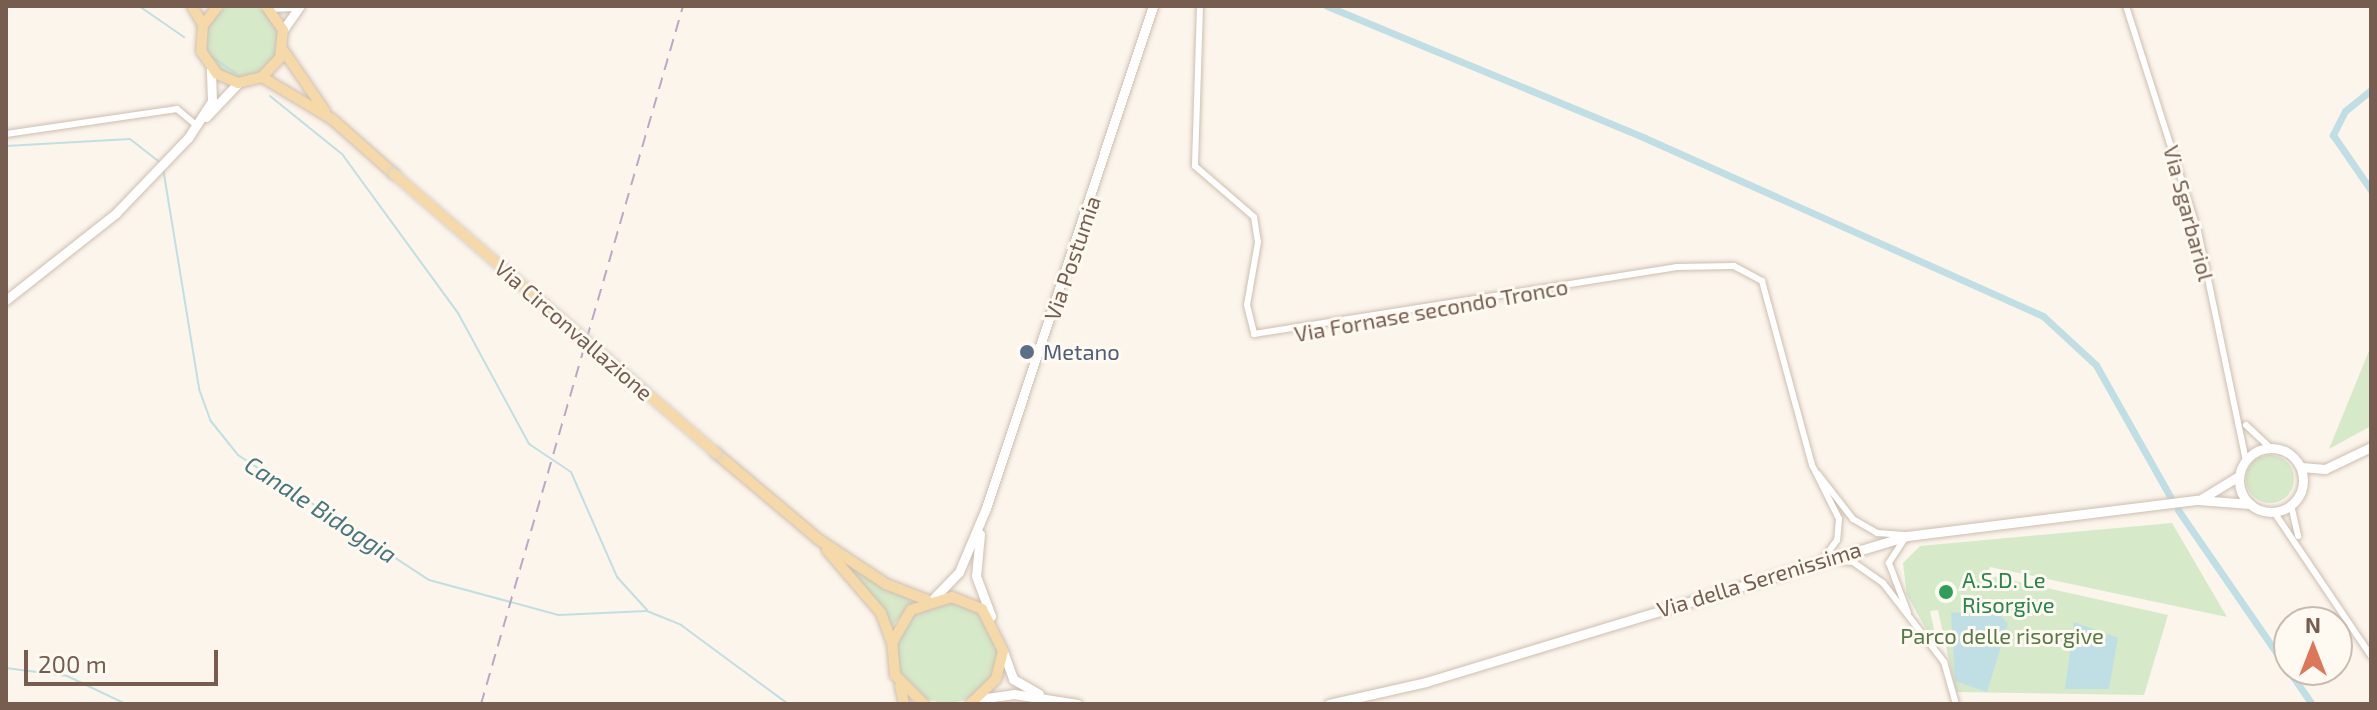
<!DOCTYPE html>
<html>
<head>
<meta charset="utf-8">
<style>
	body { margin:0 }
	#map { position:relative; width:2377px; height:710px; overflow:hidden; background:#fcf5eb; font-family:"Exo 2",sans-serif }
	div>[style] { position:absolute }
	.green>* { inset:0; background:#d6e9c9 }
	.round { border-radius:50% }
	.water>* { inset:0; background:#c0dfe5 }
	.stream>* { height:2px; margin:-1px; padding:0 1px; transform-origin:1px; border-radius:1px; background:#c0dfe5 }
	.canal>* { height:7px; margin:-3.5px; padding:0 3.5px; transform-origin:3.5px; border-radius:3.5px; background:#c0dfe5 }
	.roads { filter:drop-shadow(0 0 2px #cdbeb1) drop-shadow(0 0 2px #cdbeb1) }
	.street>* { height:6px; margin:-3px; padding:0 3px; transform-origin:3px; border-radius:3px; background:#fff }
	.secondary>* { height:9px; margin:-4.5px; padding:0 4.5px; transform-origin:4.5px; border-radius:4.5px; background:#fff }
	.secondary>.ring { margin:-4.5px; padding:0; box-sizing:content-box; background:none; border:9px solid #fff; border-radius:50% }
	.primary>* { height:10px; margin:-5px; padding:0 5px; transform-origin:5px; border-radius:5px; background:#f5d9a8 }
	.rail>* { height:2px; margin-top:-1px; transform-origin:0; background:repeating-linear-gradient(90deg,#b9a9c6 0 12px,transparent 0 20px) }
	.bridges { filter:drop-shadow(0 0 2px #d9d2ce) drop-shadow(0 0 2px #d9d2ce) }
	.primary-bridge>* { height:10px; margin:-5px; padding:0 5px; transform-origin:5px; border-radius:5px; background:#f5d9a8 }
	.dots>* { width:22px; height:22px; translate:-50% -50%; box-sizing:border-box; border:4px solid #fef9f1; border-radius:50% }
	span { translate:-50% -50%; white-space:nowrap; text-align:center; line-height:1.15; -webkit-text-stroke:6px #fef9f1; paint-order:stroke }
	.street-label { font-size:22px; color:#765d4f }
	.service-label { font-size:22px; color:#4e5e75 }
	.left { translate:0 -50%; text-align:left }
	.leisure-label { font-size:22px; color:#27864d }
	.park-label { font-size:22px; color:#567a47 }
	.water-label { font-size:24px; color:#477680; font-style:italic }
	.frame { position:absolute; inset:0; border:8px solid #765d4f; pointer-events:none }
	.north { position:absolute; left:2273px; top:606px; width:80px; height:80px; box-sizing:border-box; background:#fef9f1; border:2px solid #c8bbb0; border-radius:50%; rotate:0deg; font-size:22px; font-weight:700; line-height:32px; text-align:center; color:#765d4f }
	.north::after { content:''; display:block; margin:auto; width:28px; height:36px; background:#dd7759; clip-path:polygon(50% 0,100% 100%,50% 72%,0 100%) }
	.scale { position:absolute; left:24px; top:650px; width:194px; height:36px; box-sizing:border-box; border:4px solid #765d4f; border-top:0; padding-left:10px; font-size:24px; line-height:28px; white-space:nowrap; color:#765d4f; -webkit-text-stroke:6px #fef9f1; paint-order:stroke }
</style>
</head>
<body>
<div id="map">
	<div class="green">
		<div class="round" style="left:205px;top:4px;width:74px;height:74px"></div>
		<div style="clip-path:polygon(2371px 346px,2371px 426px,2329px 449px)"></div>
		<div class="round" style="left:2246px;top:455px;width:48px;height:48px"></div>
		<div style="clip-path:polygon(2172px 523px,2227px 617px,1990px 567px,1988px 575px,2168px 615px,2144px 695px,1956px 692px,1938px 610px,1930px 611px,1939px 652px,1907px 595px,1903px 563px,1920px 546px)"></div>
		<div style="clip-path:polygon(835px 554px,884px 588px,915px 601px,892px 626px)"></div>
		<div class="round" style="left:897px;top:603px;width:100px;height:100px"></div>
	</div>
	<div class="water">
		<div style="clip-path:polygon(1996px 610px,2008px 624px,1987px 692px,1955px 681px,1951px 613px)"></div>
		<div style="clip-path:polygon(2074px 622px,2118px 638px,2109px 689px,2065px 689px)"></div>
	</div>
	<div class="stream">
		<div style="left:139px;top:6px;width:55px;rotate:34.6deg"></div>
		<div style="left:212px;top:57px;width:29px;rotate:34deg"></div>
		<div style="left:270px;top:96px;width:92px;rotate:38.9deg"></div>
		<div style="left:342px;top:154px;width:197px;rotate:53.9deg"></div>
		<div style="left:458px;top:313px;width:149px;rotate:61.5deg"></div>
		<div style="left:529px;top:444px;width:50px;rotate:33.7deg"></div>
		<div style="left:571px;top:472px;width:115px;rotate:66.3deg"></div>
		<div style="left:617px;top:577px;width:45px;rotate:47.7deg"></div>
		<div style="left:6px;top:146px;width:124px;rotate:-3.2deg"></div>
		<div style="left:130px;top:139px;width:37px;rotate:38deg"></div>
		<div style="left:163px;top:168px;width:224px;rotate:80.7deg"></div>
		<div style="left:199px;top:389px;width:33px;rotate:70deg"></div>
		<div style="left:210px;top:420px;width:45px;rotate:51.3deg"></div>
		<div style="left:238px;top:455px;width:228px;rotate:33.2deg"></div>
		<div style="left:429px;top:580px;width:135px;rotate:15.1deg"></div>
		<div style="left:559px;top:615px;width:88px;rotate:-2.6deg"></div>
		<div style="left:647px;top:611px;width:37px;rotate:22deg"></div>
		<div style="left:681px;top:625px;width:133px;rotate:36.4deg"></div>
		<div style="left:6px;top:668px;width:62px;rotate:7.5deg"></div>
		<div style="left:67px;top:676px;width:65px;rotate:25.4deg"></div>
	</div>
	<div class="canal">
		<div style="left:1327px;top:6px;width:344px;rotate:22.5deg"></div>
		<div style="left:1645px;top:138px;width:436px;rotate:24.1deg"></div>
		<div style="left:2043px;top:316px;width:72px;rotate:42.8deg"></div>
		<div style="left:2096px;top:365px;width:155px;rotate:60.6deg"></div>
		<div style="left:2371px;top:90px;width:33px;rotate:141deg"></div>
		<div style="left:2345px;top:111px;width:27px;rotate:117deg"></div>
		<div style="left:2333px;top:135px;width:67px;rotate:55.4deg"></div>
		<div style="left:2178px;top:510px;width:236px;rotate:55.4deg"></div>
	</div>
	<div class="roads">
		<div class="street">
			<div style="left:1200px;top:6px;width:160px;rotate:91.8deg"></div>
			<div style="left:1195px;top:166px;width:78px;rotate:40.8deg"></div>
			<div style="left:1254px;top:217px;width:25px;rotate:81deg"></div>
			<div style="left:1258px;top:242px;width:64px;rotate:99.9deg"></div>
			<div style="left:1247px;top:305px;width:30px;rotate:76deg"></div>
			<div style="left:1254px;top:334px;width:427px;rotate:-9deg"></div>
			<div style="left:1676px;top:267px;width:58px;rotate:-1deg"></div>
			<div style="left:1734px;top:266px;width:32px;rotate:28deg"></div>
			<div style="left:1762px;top:281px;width:191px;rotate:74.8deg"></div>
			<div style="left:1812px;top:465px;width:60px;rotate:63.4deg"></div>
			<div style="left:1839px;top:519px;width:21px;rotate:95deg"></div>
			<div style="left:1837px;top:540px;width:24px;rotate:126deg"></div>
			<div style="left:2126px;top:6px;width:236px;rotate:72.3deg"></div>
			<div style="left:2198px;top:231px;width:234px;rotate:78.2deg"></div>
			<div style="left:6px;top:134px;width:173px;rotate:-8.3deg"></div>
			<div style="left:177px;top:109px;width:26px;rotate:40deg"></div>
			<div style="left:2246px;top:425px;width:34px;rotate:43deg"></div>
			<div style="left:1818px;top:474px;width:57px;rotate:52.1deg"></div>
			<div style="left:1853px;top:519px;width:28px;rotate:30deg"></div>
			<div style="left:1877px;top:533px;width:28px;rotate:4deg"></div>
			<div style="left:2291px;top:505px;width:32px;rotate:77deg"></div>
			<div style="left:2274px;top:512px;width:174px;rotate:56deg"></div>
			<div style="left:1905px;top:538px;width:30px;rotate:123deg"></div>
			<div style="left:1889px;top:563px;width:53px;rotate:69.2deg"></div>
			<div style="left:1833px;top:560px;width:20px;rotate:6deg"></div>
			<div style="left:1853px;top:562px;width:37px;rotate:35deg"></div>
			<div style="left:1883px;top:583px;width:100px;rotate:52.3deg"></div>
			<div style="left:1944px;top:662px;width:44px;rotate:74.1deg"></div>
		</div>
		<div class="secondary">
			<div style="left:269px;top:7px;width:25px;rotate:-2deg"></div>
			<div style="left:283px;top:30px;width:29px;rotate:-55deg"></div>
			<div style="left:206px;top:117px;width:47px;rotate:-46.7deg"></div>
			<div style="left:6px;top:300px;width:140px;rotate:-38.3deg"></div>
			<div style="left:116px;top:213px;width:104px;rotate:-46.2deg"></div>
			<div style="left:188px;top:138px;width:44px;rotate:-57deg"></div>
			<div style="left:212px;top:101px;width:32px;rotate:-92deg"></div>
			<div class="ring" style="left:2239px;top:448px;width:55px;height:55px"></div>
			<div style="left:2301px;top:467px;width:24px;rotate:5deg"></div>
			<div style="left:2325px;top:469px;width:51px;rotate:-25.6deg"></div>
			<div style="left:2201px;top:499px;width:44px;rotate:-31.2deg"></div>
			<div style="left:980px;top:534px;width:42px;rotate:95.4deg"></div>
			<div style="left:976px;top:576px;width:43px;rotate:69.4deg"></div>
			<div style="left:933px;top:599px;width:37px;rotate:-46deg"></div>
			<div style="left:959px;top:572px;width:69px;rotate:-67.1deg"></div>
			<div style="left:986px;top:508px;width:529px;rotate:-71.6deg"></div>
			<div style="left:1003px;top:651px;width:30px;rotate:70deg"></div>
			<div style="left:1013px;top:679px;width:30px;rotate:30deg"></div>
			<div style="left:979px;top:699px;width:35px;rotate:-8deg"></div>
			<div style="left:1014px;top:694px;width:64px;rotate:9deg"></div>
			<div style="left:1329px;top:704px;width:99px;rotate:-12.8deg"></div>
			<div style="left:1426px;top:682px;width:503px;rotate:-16.88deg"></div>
			<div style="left:1907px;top:536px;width:293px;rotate:-7.1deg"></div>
			<div style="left:2198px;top:500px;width:52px;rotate:4.4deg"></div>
		</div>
		<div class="primary">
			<div style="left:192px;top:6px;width:22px;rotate:60deg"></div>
			<div style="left:218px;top:6px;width:24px;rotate:128deg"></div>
			<div style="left:203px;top:25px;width:26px;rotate:94deg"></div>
			<div style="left:201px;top:51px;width:28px;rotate:55deg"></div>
			<div style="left:217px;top:74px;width:23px;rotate:23deg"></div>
			<div style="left:238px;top:83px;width:25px;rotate:-14deg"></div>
			<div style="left:262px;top:77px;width:26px;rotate:-47deg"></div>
			<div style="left:280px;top:58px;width:28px;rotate:-84deg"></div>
			<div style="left:283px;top:30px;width:29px;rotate:-125deg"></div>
			<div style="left:283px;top:50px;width:74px;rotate:55.5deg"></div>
			<div style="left:262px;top:77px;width:82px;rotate:31deg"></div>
			<div style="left:332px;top:119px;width:83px;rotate:41.6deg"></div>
			<div style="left:716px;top:453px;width:133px;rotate:40.1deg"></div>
			<div style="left:818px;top:539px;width:82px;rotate:33.5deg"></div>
			<div style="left:886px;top:584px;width:44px;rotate:21.3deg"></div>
			<div style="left:827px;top:550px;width:83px;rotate:49.4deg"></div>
			<div style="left:881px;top:613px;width:29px;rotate:70deg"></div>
			<div style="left:900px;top:686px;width:18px;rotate:77deg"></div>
			<div style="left:924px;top:704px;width:41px;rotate:-135deg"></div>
			<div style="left:895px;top:675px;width:32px;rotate:-95deg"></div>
			<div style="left:892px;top:643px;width:38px;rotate:-60deg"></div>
			<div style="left:911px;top:610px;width:43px;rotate:-17.6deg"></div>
			<div style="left:952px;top:597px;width:32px;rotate:22deg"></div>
			<div style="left:982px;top:609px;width:47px;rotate:63.4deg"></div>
			<div style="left:1003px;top:651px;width:29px;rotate:104deg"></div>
			<div style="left:996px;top:679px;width:36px;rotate:136deg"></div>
		</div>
	</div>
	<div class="rail">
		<div style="left:481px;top:704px;width:727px;rotate:-73.86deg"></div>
	</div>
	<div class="bridges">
		<div class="primary-bridge">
			<div style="left:394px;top:174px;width:426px;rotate:40.9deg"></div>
		</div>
	</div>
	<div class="dots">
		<div style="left:1027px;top:352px;background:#5c6f8a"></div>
		<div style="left:1946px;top:592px;background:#2e9e5b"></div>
	</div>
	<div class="street-label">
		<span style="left:2189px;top:213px;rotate:75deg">Via Sgarbariol</span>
		<span style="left:1072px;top:258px;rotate:-71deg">Via Postumia</span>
		<span style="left:1431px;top:310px;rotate:-10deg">Via Fornase secondo Tronco</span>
		<span style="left:574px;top:330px;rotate:41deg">Via Circonvallazione</span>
		<span style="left:1759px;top:579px;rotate:-17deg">Via della Serenissima</span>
	</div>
	<div class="service-label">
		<span class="left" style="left:1043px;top:352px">Metano</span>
	</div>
	<div class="leisure-label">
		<span class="left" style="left:1962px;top:592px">A.S.D. Le<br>Risorgive</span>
	</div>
	<div class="park-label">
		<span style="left:2002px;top:636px">Parco delle risorgive</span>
	</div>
	<div class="water-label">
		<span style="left:321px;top:509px;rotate:33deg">Canale Bidoggia</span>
	</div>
	<div class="frame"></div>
	<div class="north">N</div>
	<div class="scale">200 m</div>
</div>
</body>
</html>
